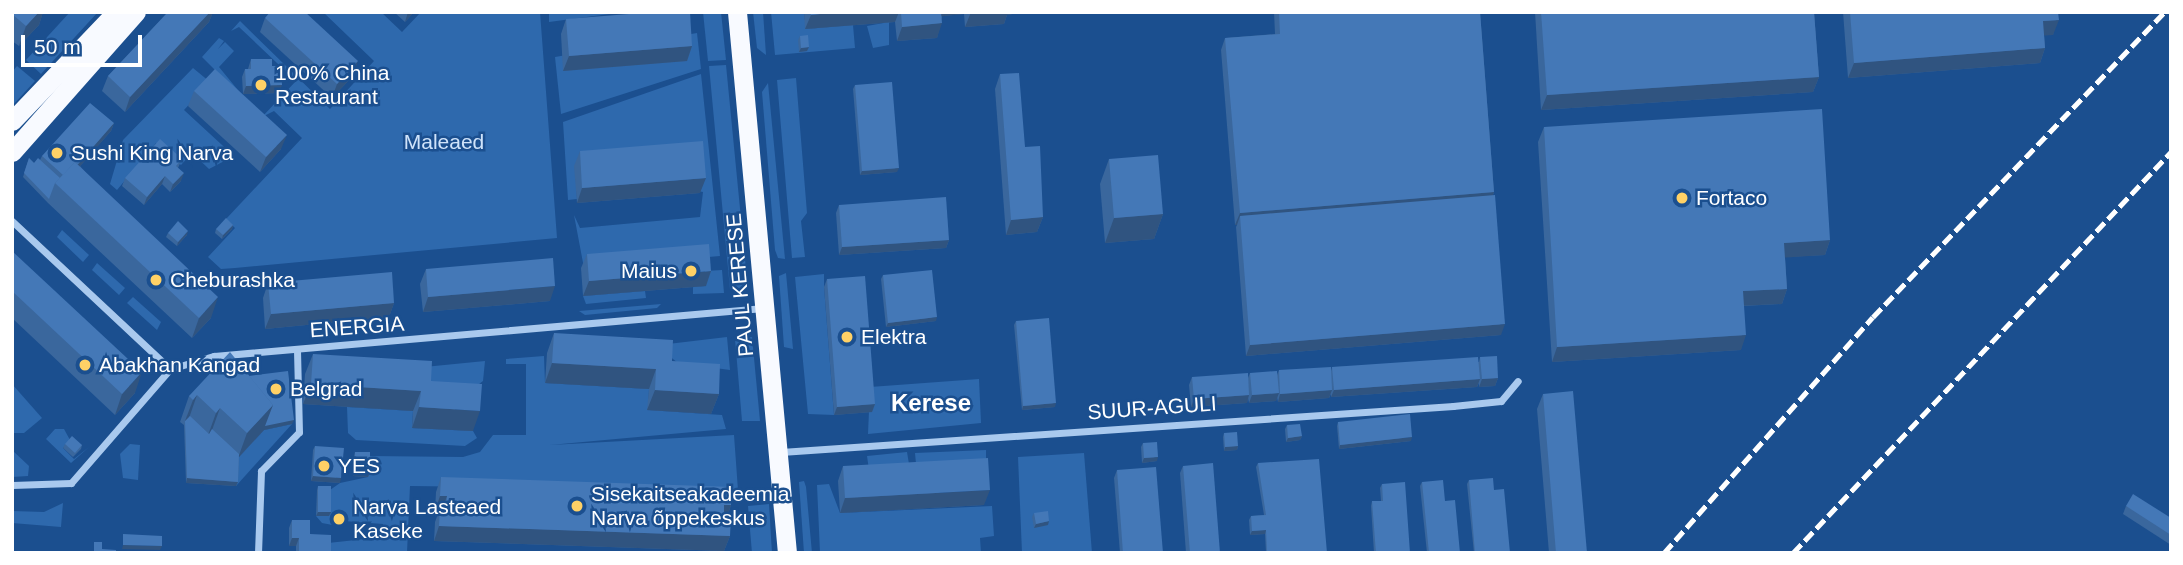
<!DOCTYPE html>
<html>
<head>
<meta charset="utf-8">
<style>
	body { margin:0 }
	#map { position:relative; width:2183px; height:565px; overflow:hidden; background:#1b4f8f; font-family:Arial,sans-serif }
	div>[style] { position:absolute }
	.green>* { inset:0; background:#2e69ad }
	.minor>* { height:7px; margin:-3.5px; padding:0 3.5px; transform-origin:3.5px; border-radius:3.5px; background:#a9c9ee }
	.trunk>* { height:19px; margin:-9.5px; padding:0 9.5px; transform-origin:9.5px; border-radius:9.5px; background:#f8faff }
	.rail>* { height:5px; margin-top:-2.5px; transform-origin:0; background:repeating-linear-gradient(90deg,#fff 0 12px,transparent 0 17px) }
	.wall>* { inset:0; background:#3a679d }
	.shaded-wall>* { inset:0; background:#305480 }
	.building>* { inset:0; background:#4478b7 }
	.dots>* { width:19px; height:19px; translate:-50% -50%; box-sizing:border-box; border:4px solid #1b4f8f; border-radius:50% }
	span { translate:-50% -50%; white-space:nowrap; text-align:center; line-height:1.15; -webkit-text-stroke:5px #1b4f8f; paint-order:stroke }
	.poi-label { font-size:21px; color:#fff }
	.left { translate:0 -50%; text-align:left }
	.right { translate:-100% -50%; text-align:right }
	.park-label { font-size:21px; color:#cfe3fa }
	.street-label { font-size:21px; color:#fff }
	.quarter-label { font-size:24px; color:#fff; font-weight:700 }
	.frame { position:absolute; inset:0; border:14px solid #fff; pointer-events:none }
	.scale { position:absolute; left:21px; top:35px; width:121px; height:32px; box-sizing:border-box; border:4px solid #fff; border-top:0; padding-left:9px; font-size:21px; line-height:24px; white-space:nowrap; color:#fff; -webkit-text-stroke:5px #1b4f8f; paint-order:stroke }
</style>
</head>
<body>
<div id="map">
	<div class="green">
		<div style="clip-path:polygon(70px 12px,98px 12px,41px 74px,26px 60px)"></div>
		<div style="clip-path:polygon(323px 12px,381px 12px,402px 32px,421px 12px,540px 12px,557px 238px,235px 268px,221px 269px,208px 257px,235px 228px,226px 219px,302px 138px,274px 111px,262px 117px,296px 81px,239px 27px,231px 31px,240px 21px,330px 109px,374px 61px)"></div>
		<div style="clip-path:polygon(549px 12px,624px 12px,549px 22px)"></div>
		<div style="clip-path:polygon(703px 12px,721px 12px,726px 60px,708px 61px)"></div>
		<div style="clip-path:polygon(753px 12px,763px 12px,766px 55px,757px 48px)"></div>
		<div style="clip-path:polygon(771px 12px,804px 12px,806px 29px,853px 25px,855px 48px,775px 55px)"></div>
		<div style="clip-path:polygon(889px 22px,889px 45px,873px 48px,867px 26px)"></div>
		<div style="clip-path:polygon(697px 33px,701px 69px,561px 114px,555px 57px)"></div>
		<div style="clip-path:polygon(219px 38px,224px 41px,218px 49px,225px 42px,234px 51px,219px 67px,251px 106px,202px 57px)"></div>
		<div style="clip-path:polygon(726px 65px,747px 280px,745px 288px,730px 289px,709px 66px)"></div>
		<div style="clip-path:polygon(17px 66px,35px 81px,12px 106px,12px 72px)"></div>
		<div style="clip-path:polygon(193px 68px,210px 82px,184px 110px,234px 156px,209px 169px,192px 153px,181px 165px,156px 143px,117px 190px,110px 184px,123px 140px)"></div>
		<div style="clip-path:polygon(701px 74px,720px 256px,584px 268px,574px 215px,580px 228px,700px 217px,703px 192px,575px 166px,577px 199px,568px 200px,563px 122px)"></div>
		<div style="clip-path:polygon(796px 78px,807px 213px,801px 221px,805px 257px,792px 258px,777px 80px)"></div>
		<div style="clip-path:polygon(768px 83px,785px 259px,778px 258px,775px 250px,762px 92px)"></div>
		<div style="clip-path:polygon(62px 230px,89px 255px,83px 262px,57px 237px)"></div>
		<div style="clip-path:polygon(97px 263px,125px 288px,119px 295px,92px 270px)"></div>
		<div style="clip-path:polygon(722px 270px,724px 293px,693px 294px,693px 287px,706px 286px,705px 271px)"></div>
		<div style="clip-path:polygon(786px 273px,793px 349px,784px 347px,779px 276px)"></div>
		<div style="clip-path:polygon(824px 274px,824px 287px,834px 415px,808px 414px,795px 277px)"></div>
		<div style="clip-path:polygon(645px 291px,646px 298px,586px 304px,583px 296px)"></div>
		<div style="clip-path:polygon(133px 297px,161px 322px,157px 330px,127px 303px)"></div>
		<div style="clip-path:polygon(661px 304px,657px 308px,585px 315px,579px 311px)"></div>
		<div style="clip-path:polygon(727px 337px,730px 370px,678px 363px,668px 355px,668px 344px)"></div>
		<div style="clip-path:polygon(752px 337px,760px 421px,742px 421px,735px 339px)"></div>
		<div style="clip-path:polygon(544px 356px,545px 383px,649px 389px,648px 410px,722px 415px,726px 429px,550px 445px,734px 435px,738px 490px,410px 486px,407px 553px,328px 553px,328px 543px,384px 537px,383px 524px,344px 521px,343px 527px,322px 523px,316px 516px,329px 516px,330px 490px,340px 483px,368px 477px,369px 456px,463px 457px,480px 452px,493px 435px,526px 435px,526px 364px,506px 364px,506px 359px)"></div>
		<div style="clip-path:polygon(485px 361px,483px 381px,454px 403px,333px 376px)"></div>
		<div style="clip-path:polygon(979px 379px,981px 423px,868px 434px,870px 387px)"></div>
		<div style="clip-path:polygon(12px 384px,42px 418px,24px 433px,12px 433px)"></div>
		<div style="clip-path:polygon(347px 407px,413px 411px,412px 428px,473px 431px,477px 438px,465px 446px,356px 440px,348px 433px)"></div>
		<div style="clip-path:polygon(292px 424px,236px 486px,238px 458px,264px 430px)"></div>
		<div style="clip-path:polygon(55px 429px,64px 429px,70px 440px,63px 448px,74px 459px,89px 447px,71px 463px,46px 439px)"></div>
		<div style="clip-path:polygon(130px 444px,140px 445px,138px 480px,123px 478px,120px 454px)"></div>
		<div style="clip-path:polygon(12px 450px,29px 466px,28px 476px,12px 477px)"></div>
		<div style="clip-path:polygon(986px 450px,986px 459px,916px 464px,915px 453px)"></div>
		<div style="clip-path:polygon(907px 452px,909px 464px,869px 470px,867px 456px)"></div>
		<div style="clip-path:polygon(1084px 453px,1092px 553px,1022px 553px,1018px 457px)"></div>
		<div style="clip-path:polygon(804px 481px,806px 487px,812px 553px,804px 553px,799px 482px)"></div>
		<div style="clip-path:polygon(829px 484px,840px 513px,992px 506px,994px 536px,980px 538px,981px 553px,820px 553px,817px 485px)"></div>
		<div style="clip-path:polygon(63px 503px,61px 527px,12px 523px,12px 511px,44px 512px)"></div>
		<div style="clip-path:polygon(769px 504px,772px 553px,752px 553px,748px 506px)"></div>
	</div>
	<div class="minor">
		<div style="left:12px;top:221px;width:216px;rotate:43.1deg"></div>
		<div style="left:170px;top:369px;width:46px;rotate:-16.5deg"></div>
		<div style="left:214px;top:356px;width:552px;rotate:-4.99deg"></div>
		<div style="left:781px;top:452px;width:674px;rotate:-3.92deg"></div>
		<div style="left:1453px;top:406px;width:48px;rotate:-5.9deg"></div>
		<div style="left:1501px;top:401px;width:26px;rotate:-50deg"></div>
		<div style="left:12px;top:485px;width:59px;rotate:-1.9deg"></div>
		<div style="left:71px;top:483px;width:151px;rotate:-49deg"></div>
		<div style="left:258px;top:553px;width:82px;rotate:-87.9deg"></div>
		<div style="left:261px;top:471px;width:54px;rotate:-45.7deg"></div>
		<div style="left:299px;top:432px;width:83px;rotate:-91.4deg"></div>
	</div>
	<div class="trunk">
		<div style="left:737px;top:12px;width:543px;rotate:84.72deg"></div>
		<div style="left:12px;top:121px;width:151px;rotate:-46.3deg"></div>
		<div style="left:12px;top:152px;width:187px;rotate:-48.5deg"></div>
	</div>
	<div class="rail">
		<div style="left:1664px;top:553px;width:315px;rotate:-48.5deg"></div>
		<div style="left:1873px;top:317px;width:422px;rotate:-46.3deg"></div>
		<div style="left:1793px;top:553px;width:551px;rotate:-46.69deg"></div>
	</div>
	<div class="wall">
		<div style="clip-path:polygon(12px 12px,43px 12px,39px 25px,19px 46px,12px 41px)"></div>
		<div style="clip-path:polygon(168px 12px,213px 12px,209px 22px,125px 112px,102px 91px,108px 76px)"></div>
		<div style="clip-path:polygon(394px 12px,414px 12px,405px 22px)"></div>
		<div style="clip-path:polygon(804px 12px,1024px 12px,1007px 15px,1004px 24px,965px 27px,964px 14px,942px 16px,937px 38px,897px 41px,895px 22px,805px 29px)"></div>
		<div style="clip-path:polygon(1274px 12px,1480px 12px,1494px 192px,1493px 195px,1501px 335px,1246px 356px,1236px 227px,1237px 225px,1235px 225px,1221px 50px,1225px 38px,1275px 34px)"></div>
		<div style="clip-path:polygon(1535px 12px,1814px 12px,1819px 77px,1813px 92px,1541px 110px)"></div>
		<div style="clip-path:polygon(1843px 12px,2058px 12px,2053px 35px,2044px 35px,2045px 48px,2040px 63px,1848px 78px)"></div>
		<div style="clip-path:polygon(265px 18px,353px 76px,332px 98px,260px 32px)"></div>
		<div style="clip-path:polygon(566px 19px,692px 46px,687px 61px,563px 71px,561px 34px)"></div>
		<div style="clip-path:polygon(800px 36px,807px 51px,799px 52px,798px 40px)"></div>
		<div style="clip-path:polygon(251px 59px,272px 66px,279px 93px,243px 94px,242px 77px,245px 69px,248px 69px)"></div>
		<div style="clip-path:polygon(1000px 74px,1025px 147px,1043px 217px,1037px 232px,1006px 235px,995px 89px)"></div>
		<div style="clip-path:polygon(855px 85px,897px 172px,860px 175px,853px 89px)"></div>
		<div style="clip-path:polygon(194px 91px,281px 149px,260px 172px,188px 106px)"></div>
		<div style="clip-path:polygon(114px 123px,111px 131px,80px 166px,211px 318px,192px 338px,48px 203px,23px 177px,29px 158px,34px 163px,40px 160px,42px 156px)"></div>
		<div style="clip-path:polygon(1544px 127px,1830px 240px,1825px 255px,1785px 257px,1787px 289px,1782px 304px,1744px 306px,1741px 350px,1552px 362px,1538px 142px)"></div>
		<div style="clip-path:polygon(580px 151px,700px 193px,577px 203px,574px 166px)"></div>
		<div style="clip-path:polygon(182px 159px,178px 168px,181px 181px,170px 192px,162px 184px,144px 205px,122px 186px,125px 178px)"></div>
		<div style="clip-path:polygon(1109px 159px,1163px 214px,1154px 239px,1105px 243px,1100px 184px)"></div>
		<div style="clip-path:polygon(839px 205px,949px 240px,946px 248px,839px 255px,836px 213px)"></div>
		<div style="clip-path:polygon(233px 225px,232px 229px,222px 239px,215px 233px,216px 229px)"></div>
		<div style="clip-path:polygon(168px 233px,187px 235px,177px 246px,166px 237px)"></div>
		<div style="clip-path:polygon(12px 251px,135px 393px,115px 415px,12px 318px)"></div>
		<div style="clip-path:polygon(587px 254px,706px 286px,583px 296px,581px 268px)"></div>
		<div style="clip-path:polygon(426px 269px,550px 301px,423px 312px,420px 284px)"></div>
		<div style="clip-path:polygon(883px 275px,936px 321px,886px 327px,881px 279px)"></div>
		<div style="clip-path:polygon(827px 279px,875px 404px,872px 412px,834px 415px,824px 287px)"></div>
		<div style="clip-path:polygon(268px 283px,394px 303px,389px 317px,265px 329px,263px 298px)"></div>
		<div style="clip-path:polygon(1016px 321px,1055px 407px,1022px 410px,1014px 325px)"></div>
		<div style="clip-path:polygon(554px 333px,672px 361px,719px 394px,711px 414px,647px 410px,649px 389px,545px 383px,547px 353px)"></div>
		<div style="clip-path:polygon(313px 354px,431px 381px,473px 431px,412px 428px,413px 411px,303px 404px,305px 374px)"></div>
		<div style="clip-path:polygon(1480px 357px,1498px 378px,1495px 386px,1479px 387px,1479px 383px,1477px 387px,1331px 397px,1331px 394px,1329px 398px,1278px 402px,1277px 397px,1276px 401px,1249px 403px,1248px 398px,1247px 403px,1191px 407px,1189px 385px,1192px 377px,1248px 378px,1250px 373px,1277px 375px,1279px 370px,1331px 371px,1332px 367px,1479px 362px)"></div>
		<div style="clip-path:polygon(249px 376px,292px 424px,264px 430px,239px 457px,238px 482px,236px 486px,186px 483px,184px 425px,180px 422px,189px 396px)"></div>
		<div style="clip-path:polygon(1543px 394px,1587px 553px,1549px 553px,1537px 409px)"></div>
		<div style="clip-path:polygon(1338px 422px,1411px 441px,1339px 449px,1337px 426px)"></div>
		<div style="clip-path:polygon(1287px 425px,1302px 436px,1300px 440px,1286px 442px,1285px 429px)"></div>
		<div style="clip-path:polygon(1224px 433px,1238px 446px,1237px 450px,1224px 451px,1223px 437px)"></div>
		<div style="clip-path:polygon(1143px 443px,1157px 461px,1142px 463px,1141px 447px)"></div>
		<div style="clip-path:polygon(65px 444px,82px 445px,81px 449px,73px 457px,63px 448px)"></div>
		<div style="clip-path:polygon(315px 446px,340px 483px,311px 481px,313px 450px)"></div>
		<div style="clip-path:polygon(355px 452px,370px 473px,368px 477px,353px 476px,354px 456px)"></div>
		<div style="clip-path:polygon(1258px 463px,1327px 553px,1266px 553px,1265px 534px,1250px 535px,1249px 520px,1251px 516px,1264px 515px,1256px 467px)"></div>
		<div style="clip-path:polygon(843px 466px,984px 505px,840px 513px,838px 481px)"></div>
		<div style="clip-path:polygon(1183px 466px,1220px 553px,1186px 553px,1180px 473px)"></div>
		<div style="clip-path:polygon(1117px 470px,1163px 553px,1120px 553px,1114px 478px)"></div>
		<div style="clip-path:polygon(441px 477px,731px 505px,727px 517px,730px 536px,724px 551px,434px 541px,435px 522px,439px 511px,435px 511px,436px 492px)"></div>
		<div style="clip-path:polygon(1469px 480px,1494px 490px,1510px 553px,1474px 553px,1467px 484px)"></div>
		<div style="clip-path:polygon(1422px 482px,1445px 501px,1460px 553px,1427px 553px,1420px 486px)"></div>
		<div style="clip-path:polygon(1382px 484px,1410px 553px,1374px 553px,1371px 506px,1372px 501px,1381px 501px,1380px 488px)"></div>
		<div style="clip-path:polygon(318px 486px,331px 512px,329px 516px,316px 516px,317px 490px)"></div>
		<div style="clip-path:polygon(2126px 506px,2171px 518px,2171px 545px,2123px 514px)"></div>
		<div style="clip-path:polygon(1034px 513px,1048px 525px,1034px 528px,1032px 517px)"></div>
		<div style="clip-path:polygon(292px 520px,310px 534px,331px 553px,296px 553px,296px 546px,289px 546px,289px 528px)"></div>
	</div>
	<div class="shaded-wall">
		<div style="clip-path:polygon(39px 12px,43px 12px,39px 25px,19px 46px,26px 26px)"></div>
		<div style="clip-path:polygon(210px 12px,213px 12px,209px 22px,125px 112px,130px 97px)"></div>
		<div style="clip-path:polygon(408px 12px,414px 12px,405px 22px)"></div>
		<div style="clip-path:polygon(838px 12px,899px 12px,895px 22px,805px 29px,811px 15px)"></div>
		<div style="clip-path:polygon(937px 12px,965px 12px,964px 14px,935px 17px)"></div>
		<div style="clip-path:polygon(971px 12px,1024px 12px,1007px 15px,1004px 24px,965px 27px)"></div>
		<div style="clip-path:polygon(2059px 20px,2053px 35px,2038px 36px,2043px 21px)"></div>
		<div style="clip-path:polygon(942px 23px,937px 38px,897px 41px,902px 27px)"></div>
		<div style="clip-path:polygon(692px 46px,687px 61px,563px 71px,569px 56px)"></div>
		<div style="clip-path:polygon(809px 47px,807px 51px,799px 52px,801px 48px)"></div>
		<div style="clip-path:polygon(2045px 48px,2040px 63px,1848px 78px,1854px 63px)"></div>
		<div style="clip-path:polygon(358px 61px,353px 76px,332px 98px,337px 84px)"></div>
		<div style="clip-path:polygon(1819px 77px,1813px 92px,1541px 110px,1547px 95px)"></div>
		<div style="clip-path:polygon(282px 85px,279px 93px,243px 94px,246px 86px)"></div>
		<div style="clip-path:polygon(114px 123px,111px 131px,61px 188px,66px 178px)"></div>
		<div style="clip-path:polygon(287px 135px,281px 149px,260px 172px,266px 157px)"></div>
		<div style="clip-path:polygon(899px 168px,897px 172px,860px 175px,862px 171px)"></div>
		<div style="clip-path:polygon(184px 173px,181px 181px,170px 192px,173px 184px)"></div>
		<div style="clip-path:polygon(165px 176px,162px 184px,144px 205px,147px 197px)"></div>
		<div style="clip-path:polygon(706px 178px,700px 193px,577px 203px,582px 188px)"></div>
		<div style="clip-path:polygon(1494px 192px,1490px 204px,1240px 216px,1237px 225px,1235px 225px,1240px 213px)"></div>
		<div style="clip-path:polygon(1163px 214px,1154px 239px,1105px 243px,1114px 218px)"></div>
		<div style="clip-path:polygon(1043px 217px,1037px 232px,1006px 235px,1011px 220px)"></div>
		<div style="clip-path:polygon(233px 225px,232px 229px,222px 239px,223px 235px)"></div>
		<div style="clip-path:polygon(188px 231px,187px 235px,177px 246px,178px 242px)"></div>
		<div style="clip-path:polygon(949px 240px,946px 248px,839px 255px,842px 247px)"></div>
		<div style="clip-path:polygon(1830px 240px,1825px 255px,1779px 258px,1784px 243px)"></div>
		<div style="clip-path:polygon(711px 271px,706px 286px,583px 296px,589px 281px)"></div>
		<div style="clip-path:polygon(555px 286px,550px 301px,423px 312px,428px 297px)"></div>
		<div style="clip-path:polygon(1787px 289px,1782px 304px,1738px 306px,1743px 291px)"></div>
		<div style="clip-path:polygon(218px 297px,211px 318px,192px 338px,199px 318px)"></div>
		<div style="clip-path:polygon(394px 303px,389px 317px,265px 329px,271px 314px)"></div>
		<div style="clip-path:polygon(937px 317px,936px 321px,886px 327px,888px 323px)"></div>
		<div style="clip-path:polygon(1505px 324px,1501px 335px,1246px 356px,1250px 345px)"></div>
		<div style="clip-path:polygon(1746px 335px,1741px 350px,1552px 362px,1557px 347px)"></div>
		<div style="clip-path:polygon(552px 363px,656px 369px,649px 389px,545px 383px)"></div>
		<div style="clip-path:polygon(142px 372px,135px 393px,115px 415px,122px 394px)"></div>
		<div style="clip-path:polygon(1498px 378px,1495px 386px,1479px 387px,1482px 379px)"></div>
		<div style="clip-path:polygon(1480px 379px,1477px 387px,1331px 397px,1334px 390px)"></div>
		<div style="clip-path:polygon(311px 384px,421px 391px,413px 411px,303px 404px)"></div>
		<div style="clip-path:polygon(655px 390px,719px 394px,711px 414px,647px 410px)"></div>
		<div style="clip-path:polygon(1332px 390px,1329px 398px,1278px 402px,1280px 394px)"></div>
		<div style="clip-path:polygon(1279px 393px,1276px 401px,1249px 403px,1252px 395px)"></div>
		<div style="clip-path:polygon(197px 395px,188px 421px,185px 421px,193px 400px)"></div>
		<div style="clip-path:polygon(1249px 395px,1247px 403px,1191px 407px,1194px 399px)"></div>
		<div style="clip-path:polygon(1056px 403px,1055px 407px,1022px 410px,1023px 406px)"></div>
		<div style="clip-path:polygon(875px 404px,872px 412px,834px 415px,837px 407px)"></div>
		<div style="clip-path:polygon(273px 405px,294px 420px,292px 424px,264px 430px,238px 458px,247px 433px)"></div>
		<div style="clip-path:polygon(419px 407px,480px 411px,473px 431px,412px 428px)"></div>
		<div style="clip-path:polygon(220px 408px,211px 433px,207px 438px,216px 413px)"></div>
		<div style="clip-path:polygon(1302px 436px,1300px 440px,1286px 442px,1288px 438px)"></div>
		<div style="clip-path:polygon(1412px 437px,1411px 441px,1339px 449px,1340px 445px)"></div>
		<div style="clip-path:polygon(1238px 446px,1237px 450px,1224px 451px,1225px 447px)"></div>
		<div style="clip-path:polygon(1158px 457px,1157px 461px,1142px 463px,1144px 458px)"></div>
		<div style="clip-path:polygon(355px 472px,370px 473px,368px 477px,353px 476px)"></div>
		<div style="clip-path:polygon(313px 476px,341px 478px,340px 483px,311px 481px)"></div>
		<div style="clip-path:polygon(187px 478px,238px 482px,236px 486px,186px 483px)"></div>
		<div style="clip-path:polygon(990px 490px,984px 505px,840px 513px,845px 498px)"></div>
		<div style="clip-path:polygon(440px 496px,447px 496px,442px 511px,440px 507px,439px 511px,435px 511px)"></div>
		<div style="clip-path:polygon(724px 505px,731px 505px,726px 520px,719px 520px)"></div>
		<div style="clip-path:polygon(318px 512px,331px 512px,329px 516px,316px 516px)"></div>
		<div style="clip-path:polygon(1049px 521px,1048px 525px,1034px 528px,1036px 524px)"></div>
		<div style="clip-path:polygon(439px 526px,730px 536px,724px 551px,434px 541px)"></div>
		<div style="clip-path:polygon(1266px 530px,1265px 534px,1250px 535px,1252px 531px)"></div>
		<div style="clip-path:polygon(292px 538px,299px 538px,296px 546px,289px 546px)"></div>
		<div style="clip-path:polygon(123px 545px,162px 546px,160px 550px,122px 549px)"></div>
	</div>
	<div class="building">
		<div style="clip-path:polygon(12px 12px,39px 12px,26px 26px,12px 14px)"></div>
		<div style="clip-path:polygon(168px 12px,210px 12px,130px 97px,108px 76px)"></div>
		<div style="clip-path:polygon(270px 12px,305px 12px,358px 61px,337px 84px,265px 18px)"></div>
		<div style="clip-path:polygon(654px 12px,690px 12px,692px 46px,569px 56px,566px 19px)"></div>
		<div style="clip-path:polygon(810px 12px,838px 12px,811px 15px)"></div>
		<div style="clip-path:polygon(901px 12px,941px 12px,942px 23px,902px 27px)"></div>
		<div style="clip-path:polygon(1279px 12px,1480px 12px,1494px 192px,1240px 213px,1225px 38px,1280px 34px)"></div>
		<div style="clip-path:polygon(1541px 12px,1814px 12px,1819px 77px,1547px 95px)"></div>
		<div style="clip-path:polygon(1850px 12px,2058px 12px,2059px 20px,2043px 21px,2045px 48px,1854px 63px)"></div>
		<div style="clip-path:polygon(808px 35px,809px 47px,801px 48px,800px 36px)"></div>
		<div style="clip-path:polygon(251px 59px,272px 59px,272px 66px,281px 66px,282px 85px,246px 86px,245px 69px,251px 69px)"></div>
		<div style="clip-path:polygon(215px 69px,287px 135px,266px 157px,194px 91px)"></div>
		<div style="clip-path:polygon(1019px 73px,1025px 147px,1040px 146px,1043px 217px,1011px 220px,1000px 74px)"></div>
		<div style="clip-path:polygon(892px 82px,899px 168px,862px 171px,855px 85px)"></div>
		<div style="clip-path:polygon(90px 103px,114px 123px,78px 164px,75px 162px,63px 175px,42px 156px)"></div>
		<div style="clip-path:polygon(1822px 109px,1830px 240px,1784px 243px,1787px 289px,1743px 291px,1746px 335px,1557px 347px,1544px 127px)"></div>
		<div style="clip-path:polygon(160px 139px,182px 159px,176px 166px,184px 173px,173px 184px,165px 176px,147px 197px,125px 178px)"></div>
		<div style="clip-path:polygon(703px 141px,706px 178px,582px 188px,580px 151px)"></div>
		<div style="clip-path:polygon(1158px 155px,1163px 214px,1114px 218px,1109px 159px)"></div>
		<div style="clip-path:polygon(29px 158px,34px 163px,38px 158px,60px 178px,55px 183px,49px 199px,24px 173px)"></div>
		<div style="clip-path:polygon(75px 162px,218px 297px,199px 318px,55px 183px)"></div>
		<div style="clip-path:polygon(1495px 195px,1505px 324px,1250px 345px,1240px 216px)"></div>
		<div style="clip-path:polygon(946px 197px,949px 240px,842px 247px,839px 205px)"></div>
		<div style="clip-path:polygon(226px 218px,233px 225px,223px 235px,216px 229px)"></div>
		<div style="clip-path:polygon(178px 221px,188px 231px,178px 242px,168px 233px)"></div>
		<div style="clip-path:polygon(709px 244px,711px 271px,589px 281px,587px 254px)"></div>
		<div style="clip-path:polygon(12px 251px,142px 372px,122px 394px,12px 291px)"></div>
		<div style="clip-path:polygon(553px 258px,555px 286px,428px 297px,426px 269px)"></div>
		<div style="clip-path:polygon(932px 270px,937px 317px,888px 323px,883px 275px)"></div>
		<div style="clip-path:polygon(392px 272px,394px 303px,271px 314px,268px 283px)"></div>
		<div style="clip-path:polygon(865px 276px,875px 404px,837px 407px,827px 279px)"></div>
		<div style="clip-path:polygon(1049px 318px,1056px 403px,1023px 406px,1016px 321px)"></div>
		<div style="clip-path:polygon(554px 333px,673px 340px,672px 361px,720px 364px,719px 394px,655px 390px,656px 369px,552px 363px)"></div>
		<div style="clip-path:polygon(230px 352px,273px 405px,247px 433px,220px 408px,216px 413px,197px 395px,193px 400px,189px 396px)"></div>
		<div style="clip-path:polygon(313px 354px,432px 361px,431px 381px,482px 384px,480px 411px,419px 407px,421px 391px,311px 384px)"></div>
		<div style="clip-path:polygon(1497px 356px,1498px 378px,1482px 379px,1480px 357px)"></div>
		<div style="clip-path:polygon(1478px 357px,1480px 379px,1334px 390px,1332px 367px)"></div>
		<div style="clip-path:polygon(1331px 367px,1332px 390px,1280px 394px,1279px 370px)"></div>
		<div style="clip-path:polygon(288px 371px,294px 420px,265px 426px,273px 405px,249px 376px)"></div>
		<div style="clip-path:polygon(1277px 371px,1279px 393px,1252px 395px,1250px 373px)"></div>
		<div style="clip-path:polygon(1248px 373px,1249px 395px,1194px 399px,1192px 377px)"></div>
		<div style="clip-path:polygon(1573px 391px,1587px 553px,1556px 553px,1543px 394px)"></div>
		<div style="clip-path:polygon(1410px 414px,1412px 437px,1340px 445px,1338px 422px)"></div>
		<div style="clip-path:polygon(190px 416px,209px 434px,212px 429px,239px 454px,238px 482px,187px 478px,185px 421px)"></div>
		<div style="clip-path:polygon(1300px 424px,1302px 436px,1288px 438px,1287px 425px)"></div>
		<div style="clip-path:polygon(1237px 432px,1238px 446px,1225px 447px,1224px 433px)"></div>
		<div style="clip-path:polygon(72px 436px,82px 445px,75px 453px,65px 444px)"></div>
		<div style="clip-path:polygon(1157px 442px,1158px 457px,1144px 458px,1143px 443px)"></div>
		<div style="clip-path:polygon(315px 446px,344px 448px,341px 478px,313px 476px)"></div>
		<div style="clip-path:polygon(355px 452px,370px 452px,370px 473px,355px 472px)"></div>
		<div style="clip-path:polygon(988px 458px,990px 490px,845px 498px,843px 466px)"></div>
		<div style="clip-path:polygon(1319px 459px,1327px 553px,1267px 553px,1266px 530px,1252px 531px,1251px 516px,1266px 515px,1258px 463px)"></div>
		<div style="clip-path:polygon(1213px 463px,1220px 553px,1190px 553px,1183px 466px)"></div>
		<div style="clip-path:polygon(1156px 467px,1163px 553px,1123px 553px,1117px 470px)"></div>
		<div style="clip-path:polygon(441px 477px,732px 487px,731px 505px,724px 505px,724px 517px,731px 517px,730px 536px,439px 526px,440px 507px,446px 507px,447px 496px,440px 496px)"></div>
		<div style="clip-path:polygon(1493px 478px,1494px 490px,1504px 489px,1510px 553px,1475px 553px,1469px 480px)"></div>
		<div style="clip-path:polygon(1443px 480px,1445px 501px,1455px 500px,1460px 553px,1429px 553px,1422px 482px)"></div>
		<div style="clip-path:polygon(1405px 482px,1410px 553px,1376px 553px,1372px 501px,1383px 501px,1382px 484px)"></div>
		<div style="clip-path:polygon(318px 486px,331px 486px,331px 512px,318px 512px)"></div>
		<div style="clip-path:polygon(2133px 494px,2171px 518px,2171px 535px,2126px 506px)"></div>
		<div style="clip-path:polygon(1048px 511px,1049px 521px,1036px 524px,1034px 513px)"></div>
		<div style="clip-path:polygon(292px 520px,310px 520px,310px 534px,331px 535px,331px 553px,299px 553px,299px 538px,292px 538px)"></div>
		<div style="clip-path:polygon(123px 534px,162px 536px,162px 546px,123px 545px)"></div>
		<div style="clip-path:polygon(94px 542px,102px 542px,102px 549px,116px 550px,116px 553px,94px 553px)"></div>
	</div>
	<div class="dots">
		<div style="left:261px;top:85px;background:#ffd166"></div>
		<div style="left:57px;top:153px;background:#ffd166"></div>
		<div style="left:1682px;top:198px;background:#ffd166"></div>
		<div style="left:691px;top:271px;background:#ffd166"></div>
		<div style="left:156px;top:280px;background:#ffd166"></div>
		<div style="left:847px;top:337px;background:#ffd166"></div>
		<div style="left:85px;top:365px;background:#ffd166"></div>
		<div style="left:276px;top:389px;background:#ffd166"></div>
		<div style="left:324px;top:466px;background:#ffd166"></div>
		<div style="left:577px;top:506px;background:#ffd166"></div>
		<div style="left:339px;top:519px;background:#ffd166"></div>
	</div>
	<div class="poi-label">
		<span class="left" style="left:275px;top:85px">100% China<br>Restaurant</span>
		<span class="left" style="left:71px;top:153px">Sushi King Narva</span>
		<span class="left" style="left:1696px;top:198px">Fortaco</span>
		<span class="right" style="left:677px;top:271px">Maius</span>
		<span class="left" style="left:170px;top:280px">Cheburashka</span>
		<span class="left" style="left:861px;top:337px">Elektra</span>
		<span class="left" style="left:99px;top:365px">Abakhan Kangad</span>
		<span class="left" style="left:290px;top:389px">Belgrad</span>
		<span class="left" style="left:338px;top:466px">YES</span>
		<span class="left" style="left:591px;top:506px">Sisekaitseakadeemia<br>Narva õppekeskus</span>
		<span class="left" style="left:353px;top:519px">Narva Lasteaed<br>Kaseke</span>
	</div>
	<div class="park-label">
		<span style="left:444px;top:142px">Maleaed</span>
	</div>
	<div class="street-label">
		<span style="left:740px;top:285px;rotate:-95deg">PAUL KERESE</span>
		<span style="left:357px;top:327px;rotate:-4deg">ENERGIA</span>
		<span style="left:1152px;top:408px;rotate:-4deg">SUUR-AGULI</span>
	</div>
	<div class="quarter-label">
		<span style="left:931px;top:403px">Kerese</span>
	</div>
	<div class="frame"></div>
	<div class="scale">50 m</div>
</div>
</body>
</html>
